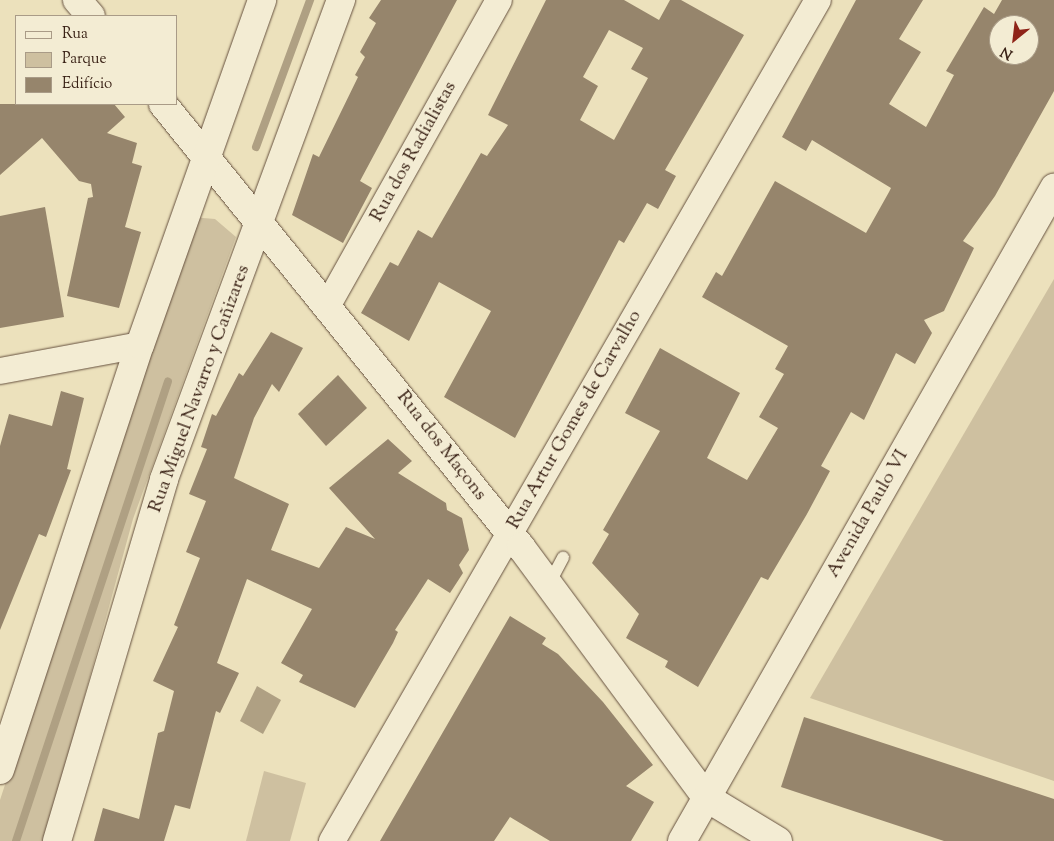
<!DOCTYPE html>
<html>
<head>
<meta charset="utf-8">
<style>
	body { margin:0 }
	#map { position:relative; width:1054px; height:841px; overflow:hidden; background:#ece1bc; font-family:"Sorts Mill Goudy",serif }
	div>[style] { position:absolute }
	.green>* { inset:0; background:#cec0a0 }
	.water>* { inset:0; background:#afa083 }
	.stream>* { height:8px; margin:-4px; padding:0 4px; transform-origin:4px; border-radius:4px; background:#afa083 }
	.building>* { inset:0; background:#96856c }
	.roads { filter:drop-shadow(0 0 1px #66513f) drop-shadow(0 0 1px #66513f) }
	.service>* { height:12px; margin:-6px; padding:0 6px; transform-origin:6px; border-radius:6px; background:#f3ecd3 }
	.minor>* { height:26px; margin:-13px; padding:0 13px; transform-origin:13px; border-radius:13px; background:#f3ecd3 }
	.tertiary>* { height:28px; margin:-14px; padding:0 14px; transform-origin:14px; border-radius:14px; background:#f3ecd3 }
	.secondary>* { height:28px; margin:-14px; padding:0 14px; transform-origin:14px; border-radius:14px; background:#f3ecd3 }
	span { translate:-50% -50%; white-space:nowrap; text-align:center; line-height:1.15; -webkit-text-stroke:4px #f3ecd3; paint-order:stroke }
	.street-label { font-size:19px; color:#392115 }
	.legend { position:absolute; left:15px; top:15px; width:162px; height:90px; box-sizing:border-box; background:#f3ecd3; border:1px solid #a99b87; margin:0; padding:6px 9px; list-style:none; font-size:15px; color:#392115 }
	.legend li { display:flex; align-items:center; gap:10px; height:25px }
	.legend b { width:25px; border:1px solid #a99b87 }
	.north { position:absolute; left:989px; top:15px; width:50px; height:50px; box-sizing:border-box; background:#f3ecd3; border:1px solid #a99b87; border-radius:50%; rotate:209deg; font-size:14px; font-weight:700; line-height:20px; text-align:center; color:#392115 }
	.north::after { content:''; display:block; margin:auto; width:18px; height:22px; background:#8f2418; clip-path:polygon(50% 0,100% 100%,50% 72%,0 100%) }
</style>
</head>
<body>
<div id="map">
	<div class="green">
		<div style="clip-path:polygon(191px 217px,215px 219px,236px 237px,133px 519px,45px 841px,0 841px,0 800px)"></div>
		<div style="clip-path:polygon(1054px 279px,1054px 781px,810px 698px)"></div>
		<div style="clip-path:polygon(264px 771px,306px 783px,290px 841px,246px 841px)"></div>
	</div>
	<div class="water">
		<div style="clip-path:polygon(257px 686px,281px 700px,263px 734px,240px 721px)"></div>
	</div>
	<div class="stream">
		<div style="left:256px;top:147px;width:157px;rotate:-69.8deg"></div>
		<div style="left:16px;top:841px;width:484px;rotate:-71.7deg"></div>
	</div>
	<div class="building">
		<div style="clip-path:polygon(381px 0,457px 0,360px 181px,372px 188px,343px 243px,292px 215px,313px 154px,319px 157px,358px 77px,355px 75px,365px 57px,360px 52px,376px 23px,369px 18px)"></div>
		<div style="clip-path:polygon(evenodd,546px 0,624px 0,659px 20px,670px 0,681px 0,744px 35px,665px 170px,676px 176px,658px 209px,647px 203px,624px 243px,619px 240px,515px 438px,444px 397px,491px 311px,439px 282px,409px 341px,361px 313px,390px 262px,398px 266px,418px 230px,432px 238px,481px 153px,487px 156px,508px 125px,488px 115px,546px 0,609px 30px,643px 48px,631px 69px,648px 78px,614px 140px,580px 120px,598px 86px,583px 77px,609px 30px)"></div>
		<div style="clip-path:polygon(evenodd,856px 0,923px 0,899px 39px,921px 52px,889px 104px,926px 127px,954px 75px,946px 71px,984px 7px,994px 14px,1002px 0,1054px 0,1054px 91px,995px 196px,963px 241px,974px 248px,944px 311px,924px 320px,932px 333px,915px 364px,896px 353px,864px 420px,851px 412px,821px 466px,830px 471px,807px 514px,768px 580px,761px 577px,698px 687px,665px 667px,668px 661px,626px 638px,639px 614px,592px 563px,609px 534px,603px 530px,660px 431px,625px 413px,660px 348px,740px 393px,707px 458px,747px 480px,778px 428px,759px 417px,784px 374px,775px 369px,788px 346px,702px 297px,716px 272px,722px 276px,775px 181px,866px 233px,889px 192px,891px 188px,812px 140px,806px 151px,782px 137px,856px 0,999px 25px,1029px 25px,1029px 55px,999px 55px,999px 25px)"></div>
		<div style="clip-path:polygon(0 104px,114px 104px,125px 117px,107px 133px,137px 143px,132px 163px,142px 166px,125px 227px,141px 232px,119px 308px,67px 296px,88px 198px,93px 197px,91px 184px,79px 181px,42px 138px,0 175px)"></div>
		<div style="clip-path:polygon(45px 207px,64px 317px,0 328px,0 216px)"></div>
		<div style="clip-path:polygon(271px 332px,303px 348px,279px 392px,272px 384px,254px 418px,234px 478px,289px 504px,271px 550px,319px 568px,346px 527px,375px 539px,329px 488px,388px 439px,412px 461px,398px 473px,446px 503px,447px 510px,462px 518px,469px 550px,459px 565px,463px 573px,450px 593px,428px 579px,395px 630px,398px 632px,393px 643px,355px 708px,299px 682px,303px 675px,281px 663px,312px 609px,247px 579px,217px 663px,239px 673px,220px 713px,216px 711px,190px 809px,175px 805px,164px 841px,94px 841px,103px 808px,139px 819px,158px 733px,164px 731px,174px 691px,153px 681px,178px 627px,174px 625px,200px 558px,186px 552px,206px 501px,189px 494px,207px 449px,201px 447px,212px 414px,216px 416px,239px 373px,243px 376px)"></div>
		<div style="clip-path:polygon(338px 375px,367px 408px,326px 446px,298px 414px)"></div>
		<div style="clip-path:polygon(61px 391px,84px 398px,67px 469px,71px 470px,46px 537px,39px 534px,0 630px,0 446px,9px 414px,52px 426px)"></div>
		<div style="clip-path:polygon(510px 616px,546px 638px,542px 644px,558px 654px,603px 702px,653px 765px,626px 786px,654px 802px,631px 841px,550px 841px,510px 817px,494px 841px,380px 841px)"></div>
		<div style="clip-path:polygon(804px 717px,1054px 799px,1054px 841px,944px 841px,781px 787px)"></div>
	</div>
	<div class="roads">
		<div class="service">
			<div style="left:549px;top:584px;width:30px;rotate:-62deg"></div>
		</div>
		<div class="minor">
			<div style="left:329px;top:303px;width:347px;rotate:-60.7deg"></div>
			<div style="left:0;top:371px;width:142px;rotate:-10.5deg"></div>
			<div style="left:332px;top:841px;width:971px;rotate:-59.98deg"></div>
		</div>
		<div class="tertiary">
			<div style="left:77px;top:0;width:21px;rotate:49deg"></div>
			<div style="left:163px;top:104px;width:570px;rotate:51.06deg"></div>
			<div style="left:521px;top:547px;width:312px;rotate:53.5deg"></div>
			<div style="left:707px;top:798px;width:83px;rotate:31.2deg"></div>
			<div style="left:0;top:770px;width:447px;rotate:-71.8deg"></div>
			<div style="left:140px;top:345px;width:366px;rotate:-70.5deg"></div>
			<div style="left:57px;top:841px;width:377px;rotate:-73.5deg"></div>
			<div style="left:164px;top:479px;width:511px;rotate:-69.72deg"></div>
		</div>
		<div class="secondary">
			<div style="left:682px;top:841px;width:752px;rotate:-60.33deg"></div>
		</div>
	</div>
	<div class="street-label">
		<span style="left:414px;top:152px;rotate:-61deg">Rua dos Radialistas</span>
		<span style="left:200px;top:389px;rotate:-70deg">Rua Miguel Navarro y Cañizares</span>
		<span style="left:575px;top:420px;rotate:-60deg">Rua Artur Gomes de Carvalho</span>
		<span style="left:441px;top:446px;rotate:52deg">Rua dos Maçons</span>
		<span style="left:868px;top:514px;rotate:-60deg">Avenida Paulo VI</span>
	</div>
	<ul class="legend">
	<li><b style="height:6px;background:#f3ecd3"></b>Rua</li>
	<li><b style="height:14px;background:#cec0a0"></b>Parque</li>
	<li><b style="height:14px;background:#96856c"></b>Edifício</li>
	</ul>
	<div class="north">N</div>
</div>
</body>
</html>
